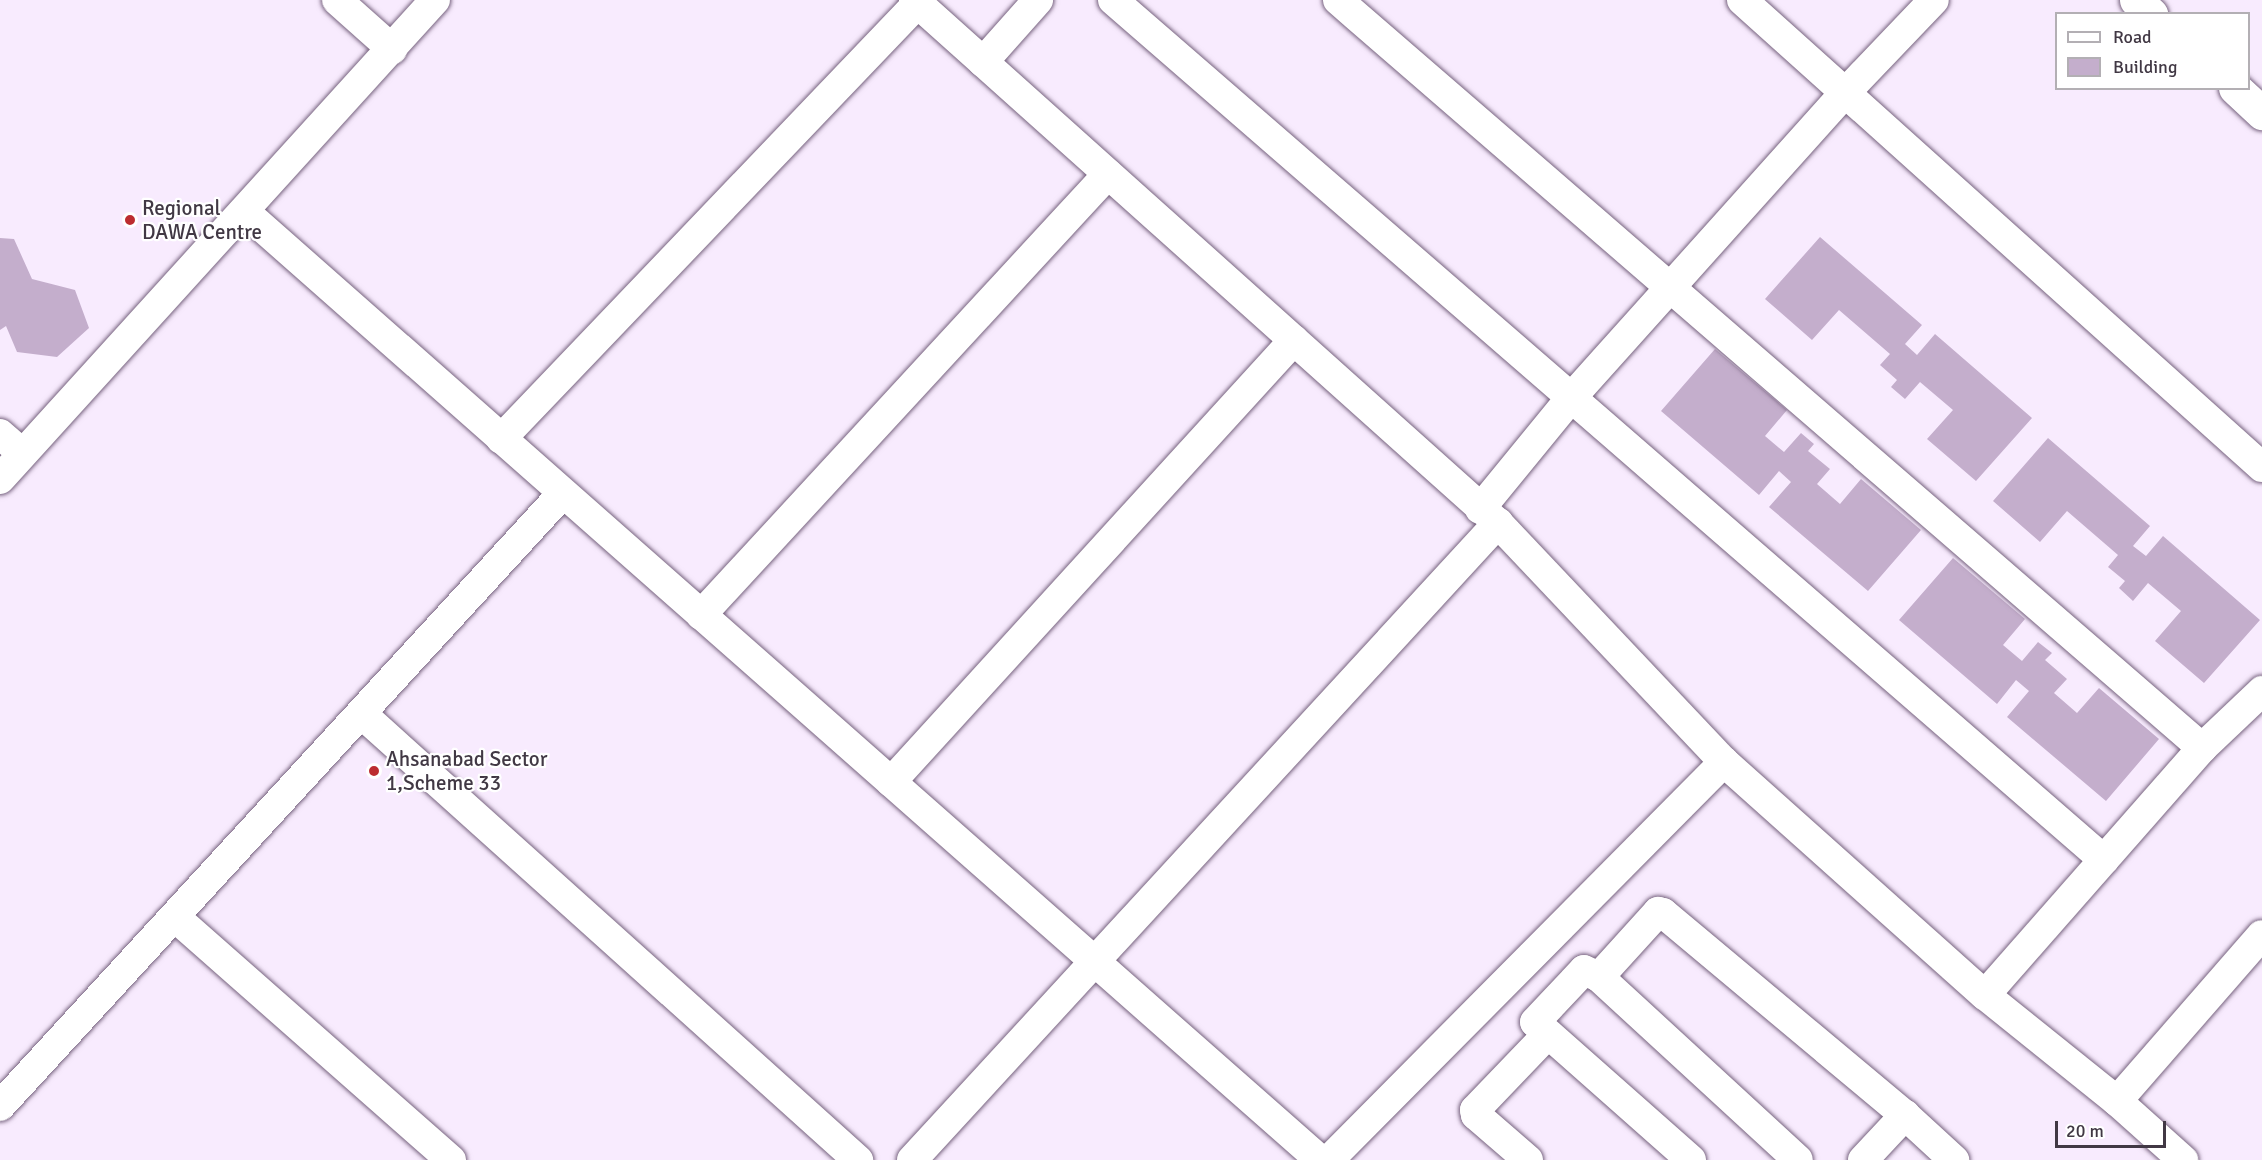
<!DOCTYPE html>
<html>
<head>
<meta charset="utf-8">
<style>
	body { margin:0 }
	#map { position:relative; width:2262px; height:1160px; overflow:hidden; background:#f8ebfe; font-family:Signika,sans-serif }
	div>[style] { position:absolute }
	.building>* { inset:0; background:#c4aecc }
	.roads { filter:drop-shadow(0 0 2px #76627e) drop-shadow(0 0 2px #76627e) }
	.street>* { height:30px; margin:-15px; padding:0 15px; transform-origin:15px; border-radius:15px; background:#fff }
	.primary>* { height:33px; margin:-16.5px; padding:0 16.5px; transform-origin:16.5px; border-radius:16.5px; background:#fff }
	.dots>* { width:16px; height:16px; translate:-50% -50%; box-sizing:border-box; border:3px solid #fff; border-radius:50% }
	span { translate:-50% -50%; white-space:nowrap; text-align:center; line-height:1.15; -webkit-text-stroke:4.5px #fff; paint-order:stroke }
	.poi-label { font-size:21px; color:#413844 }
	.left { translate:0 -50%; text-align:left }
	.legend { position:absolute; left:2055px; top:12px; width:195px; height:78px; box-sizing:border-box; background:#fff; border:2px solid #b3afb4; margin:0; padding:8px 10px; list-style:none; font-size:18px; color:#413844 }
	.legend li { display:flex; align-items:center; gap:12px; height:30px }
	.legend b { width:30px; border:2px solid #b3afb4 }
	.scale { position:absolute; left:2055px; top:1121px; width:111px; height:27px; box-sizing:border-box; border:3px solid #413844; border-top:0; padding-left:8px; font-size:18px; line-height:21px; white-space:nowrap; color:#413844; -webkit-text-stroke:4px #fff; paint-order:stroke }
</style>
</head>
<body>
<div id="map">
	<div class="building">
		<div style="clip-path:polygon(1820px 237px,1922px 325px,1905px 344px,1917px 355px,1935px 334px,2032px 418px,1976px 481px,1927px 439px,1953px 410px,1920px 382px,1905px 399px,1891px 387px,1897px 380px,1880px 365px,1890px 354px,1839px 310px,1812px 340px,1765px 299px)"></div>
		<div style="clip-path:polygon(0 238px,14px 239px,32px 279px,75px 290px,89px 328px,57px 357px,17px 352px,6px 326px,0 330px)"></div>
		<div style="clip-path:polygon(1715px 349px,1787px 410px,1765px 436px,1784px 452px,1801px 433px,1814px 444px,1808px 451px,1830px 469px,1817px 484px,1840px 504px,1861px 479px,1921px 530px,1868px 591px,1769px 507px,1791px 482px,1779px 471px,1759px 495px,1661px 411px)"></div>
		<div style="clip-path:polygon(2048px 438px,2150px 526px,2133px 546px,2146px 556px,2163px 536px,2260px 620px,2204px 683px,2155px 641px,2181px 611px,2148px 583px,2133px 601px,2119px 588px,2125px 581px,2108px 567px,2118px 555px,2067px 511px,2040px 542px,1993px 501px)"></div>
		<div style="clip-path:polygon(1953px 558px,2025px 619px,2003px 645px,2022px 661px,2038px 642px,2052px 653px,2045px 660px,2067px 679px,2054px 693px,2077px 713px,2099px 688px,2159px 739px,2106px 801px,2007px 717px,2029px 691px,2016px 680px,1997px 704px,1899px 620px)"></div>
	</div>
	<div class="roads">
		<div class="street">
			<div style="left:337px;top:0;width:74px;rotate:41.7deg"></div>
			<div style="left:914px;top:0;width:784px;rotate:41.85deg"></div>
			<div style="left:1498px;top:523px;width:329px;rotate:46.6deg"></div>
			<div style="left:1724px;top:762px;width:350px;rotate:41.8deg"></div>
			<div style="left:1985px;top:995px;width:169px;rotate:38.8deg"></div>
			<div style="left:2117px;top:1101px;width:89px;rotate:41.8deg"></div>
			<div style="left:1113px;top:0;width:1312px;rotate:40.95deg"></div>
			<div style="left:1338px;top:0;width:1143px;rotate:40.88deg"></div>
			<div style="left:1742px;top:0;width:699px;rotate:41.93deg"></div>
			<div style="left:983px;top:62px;width:83px;rotate:-48.4deg"></div>
			<div style="left:245px;top:212px;width:1433px;rotate:41.41deg"></div>
			<div style="left:0;top:434px;width:29px;rotate:41deg"></div>
			<div style="left:501px;top:439px;width:603px;rotate:-46.28deg"></div>
			<div style="left:0;top:479px;width:647px;rotate:-47.76deg"></div>
			<div style="left:1480px;top:509px;width:144px;rotate:-50.7deg"></div>
			<div style="left:1571px;top:398px;width:411px;rotate:-48.1deg"></div>
			<div style="left:1846px;top:92px;width:127px;rotate:-46.3deg"></div>
			<div style="left:701px;top:615px;width:600px;rotate:-47.3deg"></div>
			<div style="left:363px;top:715px;width:666px;rotate:41.96deg"></div>
			<div style="left:891px;top:782px;width:598px;rotate:-47.64deg"></div>
			<div style="left:175px;top:917px;width:368px;rotate:41.4deg"></div>
			<div style="left:1599px;top:977px;width:88px;rotate:-47.8deg"></div>
			<div style="left:1658px;top:912px;width:5px;rotate:11deg"></div>
			<div style="left:1663px;top:913px;width:315px;rotate:39.9deg"></div>
			<div style="left:1905px;top:1115px;width:67px;rotate:42.6deg"></div>
			<div style="left:1985px;top:995px;width:329px;rotate:-48.7deg"></div>
			<div style="left:2202px;top:748px;width:83px;rotate:-43.5deg"></div>
			<div style="left:2117px;top:1101px;width:220px;rotate:-48.9deg"></div>
			<div style="left:0;top:1106px;width:832px;rotate:-47.43deg"></div>
			<div style="left:912px;top:1160px;width:866px;rotate:-47.39deg"></div>
			<div style="left:1329px;top:1160px;width:561px;rotate:-45.22deg"></div>
			<div style="left:1528px;top:1160px;width:69px;rotate:-139.1deg"></div>
			<div style="left:1476px;top:1115px;width:5px;rotate:-101deg"></div>
			<div style="left:1475px;top:1110px;width:104px;rotate:-46.2deg"></div>
			<div style="left:1691px;top:1160px;width:208px;rotate:-138.5deg"></div>
			<div style="left:1535px;top:1022px;width:71px;rotate:-46.7deg"></div>
			<div style="left:1584px;top:970px;width:17px;rotate:25deg"></div>
			<div style="left:1599px;top:977px;width:270px;rotate:42.6deg"></div>
			<div style="left:1863px;top:1160px;width:62px;rotate:-47deg"></div>
		</div>
		<div class="primary">
			<div style="left:2136px;top:0;width:21px;rotate:43deg"></div>
			<div style="left:2235px;top:88px;width:37px;rotate:43deg"></div>
		</div>
	</div>
	<div class="dots">
		<div style="left:130px;top:220px;background:#bc2c30"></div>
		<div style="left:374px;top:771px;background:#bc2c30"></div>
	</div>
	<div class="poi-label">
		<span class="left" style="left:142px;top:220px">Regional<br>DAWA Centre</span>
		<span class="left" style="left:386px;top:771px">Ahsanabad Sector<br>1,Scheme 33</span>
	</div>
	<ul class="legend">
	<li><b style="height:8px;background:#fff"></b>Road</li>
	<li><b style="height:16px;background:#c4aecc"></b>Building</li>
	</ul>
	<div class="scale">20 m</div>
</div>
</body>
</html>
